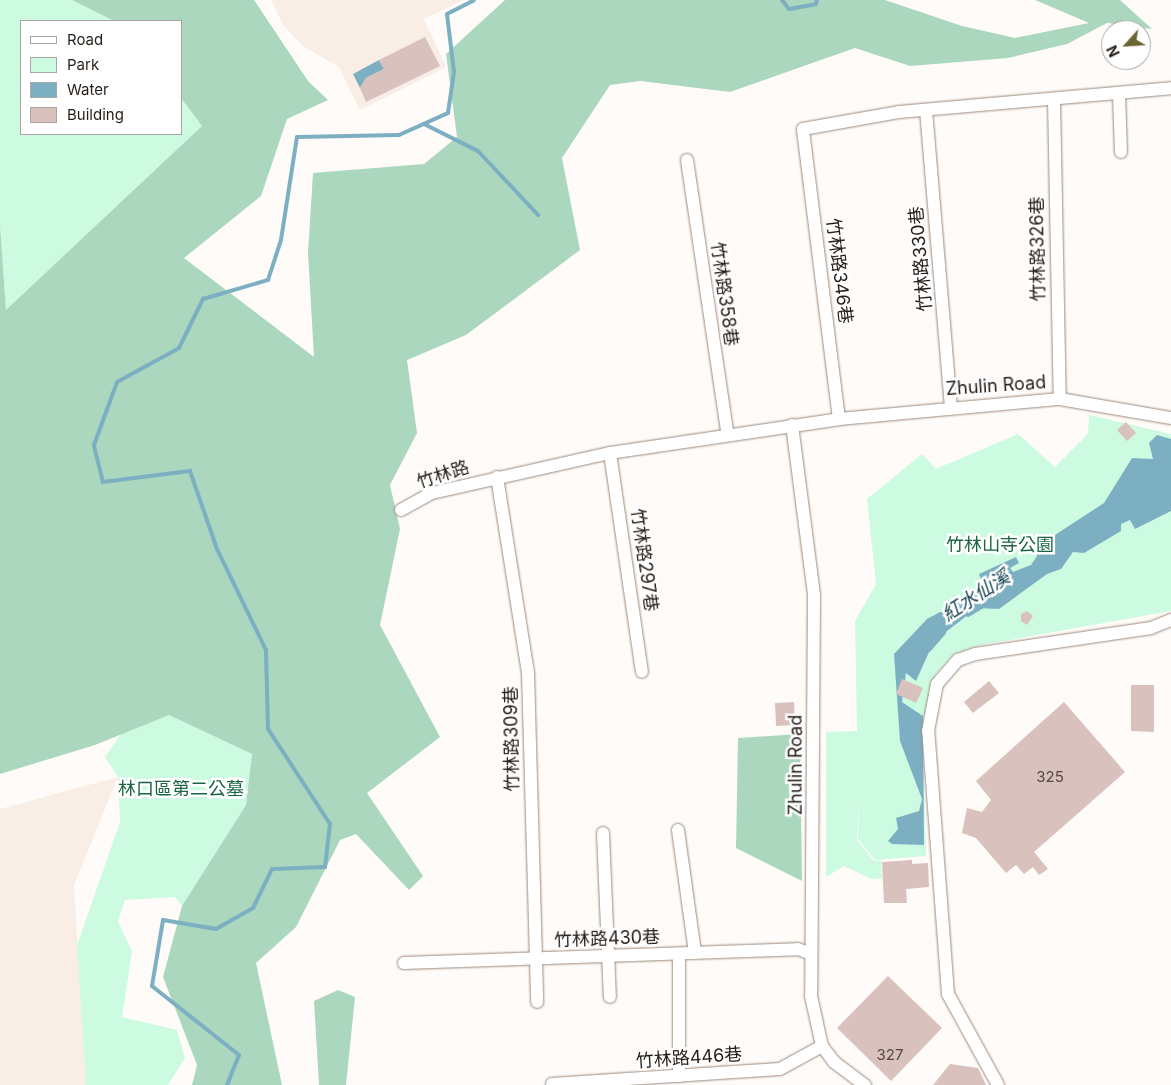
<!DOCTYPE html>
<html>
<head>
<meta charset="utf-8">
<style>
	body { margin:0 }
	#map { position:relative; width:1171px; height:1085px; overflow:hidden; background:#fffbf8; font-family:Inter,"Noto Sans TC",sans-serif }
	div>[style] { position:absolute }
	.built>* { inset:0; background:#f8eee6 }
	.green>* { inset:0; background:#cdfbe1 }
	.forest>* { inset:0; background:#aad7bd }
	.water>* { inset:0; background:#7dafc2 }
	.stream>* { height:4px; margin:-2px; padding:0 2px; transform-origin:2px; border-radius:2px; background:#7dafc2 }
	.building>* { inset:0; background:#d9c1bd }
	.roads { filter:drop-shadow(0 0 1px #9b8a7d) drop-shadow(0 0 1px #9b8a7d) }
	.minor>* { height:12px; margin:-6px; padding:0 6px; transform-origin:6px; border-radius:6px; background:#fff }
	span { translate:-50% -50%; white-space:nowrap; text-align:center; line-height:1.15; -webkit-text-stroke:5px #fff; paint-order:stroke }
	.number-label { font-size:15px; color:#524742 }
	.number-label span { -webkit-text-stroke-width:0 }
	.street-label { font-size:18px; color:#251e19 }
	.park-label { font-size:18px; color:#1b6544 }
	.water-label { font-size:19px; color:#174452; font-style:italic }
	.legend { position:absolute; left:20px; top:20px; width:162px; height:115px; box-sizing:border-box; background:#fff; border:1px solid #a8a5a3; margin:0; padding:6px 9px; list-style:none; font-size:15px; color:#251e19 }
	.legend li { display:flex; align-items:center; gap:10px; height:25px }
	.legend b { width:25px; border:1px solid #a8a5a3 }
	.north { position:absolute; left:1101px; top:20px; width:50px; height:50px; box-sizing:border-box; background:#fff; border:1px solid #a8a5a3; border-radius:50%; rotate:244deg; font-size:14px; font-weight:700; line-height:20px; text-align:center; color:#251e19 }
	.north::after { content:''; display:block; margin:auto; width:18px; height:22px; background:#6a6633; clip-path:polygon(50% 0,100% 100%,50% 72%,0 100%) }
</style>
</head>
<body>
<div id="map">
	<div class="built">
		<div style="clip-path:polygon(271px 0,463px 0,424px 19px,446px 67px,360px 110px,339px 67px,303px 46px,283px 25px)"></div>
		<div style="clip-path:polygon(118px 777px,74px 885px,86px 1085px,0 1085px,0 809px)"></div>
	</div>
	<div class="green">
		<div style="clip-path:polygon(0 0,72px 0,114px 21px,21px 21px,21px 134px,181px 134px,181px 98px,202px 126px,6px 311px,0 225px)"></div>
		<div style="clip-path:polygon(1089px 415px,1171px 434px,1171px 611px,981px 645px,954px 654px,936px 673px,927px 703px,923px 745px,926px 856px,875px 860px,858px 839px,859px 800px,857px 840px,874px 861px,881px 860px,882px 878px,871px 879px,844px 866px,826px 877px,826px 732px,857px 731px,855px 621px,876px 584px,867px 499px,922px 454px,936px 469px,1018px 434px,1055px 467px,1088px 434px)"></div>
		<div style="clip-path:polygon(169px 715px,252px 754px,246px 805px,182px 906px,175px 897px,125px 900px,118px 921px,132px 952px,122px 1017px,177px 1030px,185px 1058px,168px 1085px,86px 1085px,77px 945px,120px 822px,118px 777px,105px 757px,121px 734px)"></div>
	</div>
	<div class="forest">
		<div style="clip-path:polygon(72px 0,254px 0,308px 81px,328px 100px,287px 119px,261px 196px,184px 258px,314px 357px,308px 253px,313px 173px,424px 164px,457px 137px,446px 54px,505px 0,885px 0,962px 26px,1015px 38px,1089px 23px,1035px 0,1120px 0,1152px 29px,1107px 23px,1067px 44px,1008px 58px,910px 66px,855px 48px,730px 92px,640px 81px,610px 85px,562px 158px,580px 250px,466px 335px,407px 360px,417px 433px,390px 485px,400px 529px,380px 625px,440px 737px,367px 793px,423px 876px,409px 890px,356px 834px,340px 840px,296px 927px,256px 963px,282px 1085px,192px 1085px,197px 1065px,163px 977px,182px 906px,246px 805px,252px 754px,169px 715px,95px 745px,0 774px,0 225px,6px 310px,202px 126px,181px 98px,181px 21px,114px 21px)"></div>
		<div style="clip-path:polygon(800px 734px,802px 881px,736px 848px,738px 738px)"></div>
		<div style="clip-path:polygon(338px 990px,355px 997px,346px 1085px,319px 1085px,314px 1001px)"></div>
	</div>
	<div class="water">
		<div style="clip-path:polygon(379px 60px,384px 69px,366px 78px,360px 88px,353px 74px)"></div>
		<div style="clip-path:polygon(1157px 435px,1171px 439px,1171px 511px,1135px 529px,1130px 520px,1121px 524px,1121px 531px,1084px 553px,1073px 552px,1061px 569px,1047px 574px,999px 609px,977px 608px,934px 641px,916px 681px,906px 673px,902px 702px,923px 716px,924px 845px,892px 844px,888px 841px,898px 829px,896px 818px,919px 811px,922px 799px,900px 741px,894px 654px,927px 619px,970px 596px,982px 583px,979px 574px,1016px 557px,1019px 563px,1010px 568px,1013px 572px,1031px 565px,1037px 556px,1035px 548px,1104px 503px,1132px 458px,1153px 459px,1149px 443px)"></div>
	</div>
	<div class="stream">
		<div style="left:782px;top:0;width:11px;rotate:52deg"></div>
		<div style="left:789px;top:9px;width:27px;rotate:-10deg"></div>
		<div style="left:816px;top:4px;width:4px;rotate:-76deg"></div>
		<div style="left:424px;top:124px;width:60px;rotate:26.6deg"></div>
		<div style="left:478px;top:151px;width:88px;rotate:46.8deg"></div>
		<div style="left:968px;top:615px;width:17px;rotate:-31deg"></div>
		<div style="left:929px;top:650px;width:23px;rotate:-49deg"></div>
		<div style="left:227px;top:1085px;width:32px;rotate:-68deg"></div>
		<div style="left:239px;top:1055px;width:111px;rotate:-141.6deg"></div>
		<div style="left:152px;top:986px;width:67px;rotate:-80.5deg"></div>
		<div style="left:163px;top:920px;width:54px;rotate:9.6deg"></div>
		<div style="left:216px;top:929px;width:43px;rotate:-29.6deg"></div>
		<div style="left:253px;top:908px;width:43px;rotate:-64deg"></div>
		<div style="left:272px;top:869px;width:53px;rotate:-2.2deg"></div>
		<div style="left:325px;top:867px;width:43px;rotate:-83.4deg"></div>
		<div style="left:330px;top:824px;width:113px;rotate:-123.1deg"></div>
		<div style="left:268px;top:729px;width:79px;rotate:-91.5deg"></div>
		<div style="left:266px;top:650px;width:112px;rotate:-115.9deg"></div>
		<div style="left:217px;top:549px;width:83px;rotate:-109.1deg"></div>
		<div style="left:190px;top:471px;width:88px;rotate:172.8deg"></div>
		<div style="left:103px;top:482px;width:38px;rotate:-104deg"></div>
		<div style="left:94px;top:445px;width:67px;rotate:-69.9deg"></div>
		<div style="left:117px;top:382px;width:71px;rotate:-28.7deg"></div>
		<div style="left:179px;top:348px;width:55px;rotate:-63.9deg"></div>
		<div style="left:203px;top:299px;width:68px;rotate:-16.3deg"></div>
		<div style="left:268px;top:280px;width:42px;rotate:-72deg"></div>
		<div style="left:281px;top:240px;width:104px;rotate:-81.2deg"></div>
		<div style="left:297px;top:137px;width:102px;rotate:-1.1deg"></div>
		<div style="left:399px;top:135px;width:54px;rotate:-24.2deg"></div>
		<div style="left:448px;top:113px;width:41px;rotate:-81.7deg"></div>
		<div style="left:454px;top:72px;width:58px;rotate:-96.9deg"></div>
		<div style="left:447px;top:14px;width:30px;rotate:-27deg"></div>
	</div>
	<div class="building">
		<div style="clip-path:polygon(425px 37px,440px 66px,366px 102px,360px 88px,366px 78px,384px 69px,379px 60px)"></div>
		<div style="clip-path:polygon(1126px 422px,1136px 433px,1127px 441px,1117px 430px)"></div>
		<div style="clip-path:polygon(1027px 611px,1033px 616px,1027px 625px,1021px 621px,1021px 614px)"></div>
		<div style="clip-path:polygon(902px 679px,923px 688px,916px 703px,896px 694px)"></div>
		<div style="clip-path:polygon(989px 681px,999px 693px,973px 713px,964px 702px)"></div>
		<div style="clip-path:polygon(1131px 685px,1154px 685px,1154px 732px,1131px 731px)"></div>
		<div style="clip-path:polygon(794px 702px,795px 725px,776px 726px,775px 703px)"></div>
		<div style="clip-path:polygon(1064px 702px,1125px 772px,1034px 852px,1048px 869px,1039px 875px,1033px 867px,1024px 874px,1016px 865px,1006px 873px,976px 838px,962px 833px,967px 808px,982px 812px,991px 800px,976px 781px)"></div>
		<div style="clip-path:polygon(912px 860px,912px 864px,928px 863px,929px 887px,906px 889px,907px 903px,884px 903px,882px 862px)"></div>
		<div style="clip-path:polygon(888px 976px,942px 1028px,891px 1081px,837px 1028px)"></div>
		<div style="clip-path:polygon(950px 1064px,978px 1068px,986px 1085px,933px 1085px)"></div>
	</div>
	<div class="roads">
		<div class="minor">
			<div style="left:1119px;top:93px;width:59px;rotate:88.1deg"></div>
			<div style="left:1054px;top:99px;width:300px;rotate:88.9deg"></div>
			<div style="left:926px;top:110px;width:297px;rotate:85.2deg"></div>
			<div style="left:687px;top:160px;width:275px;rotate:81.6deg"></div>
			<div style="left:839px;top:419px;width:292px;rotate:-97.1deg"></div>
			<div style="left:803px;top:129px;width:97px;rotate:-10deg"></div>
			<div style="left:899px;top:112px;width:273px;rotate:-5deg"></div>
			<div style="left:792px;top:425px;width:171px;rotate:82.6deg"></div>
			<div style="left:814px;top:595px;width:401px;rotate:90.4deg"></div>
			<div style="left:811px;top:996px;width:51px;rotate:77.6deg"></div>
			<div style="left:822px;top:1046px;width:20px;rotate:53deg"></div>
			<div style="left:834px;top:1062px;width:39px;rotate:37deg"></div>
			<div style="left:610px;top:453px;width:221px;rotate:81.7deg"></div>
			<div style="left:497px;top:477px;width:198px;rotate:81deg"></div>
			<div style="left:528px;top:673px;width:329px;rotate:88.4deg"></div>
			<div style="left:401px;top:510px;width:35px;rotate:-29deg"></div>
			<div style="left:432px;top:493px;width:182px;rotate:-12.7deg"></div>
			<div style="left:610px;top:453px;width:232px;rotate:-8.4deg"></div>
			<div style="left:839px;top:419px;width:222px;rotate:-5.2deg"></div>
			<div style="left:1060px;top:399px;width:113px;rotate:9.7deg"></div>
			<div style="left:678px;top:830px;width:124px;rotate:82.1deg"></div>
			<div style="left:603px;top:833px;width:164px;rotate:87.6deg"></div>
			<div style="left:679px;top:954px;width:122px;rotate:90deg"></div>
			<div style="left:404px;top:963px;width:394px;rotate:-2deg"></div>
			<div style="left:798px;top:949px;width:14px;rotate:21deg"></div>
			<div style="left:552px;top:1084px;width:228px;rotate:-3.8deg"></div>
			<div style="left:780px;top:1069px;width:48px;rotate:-28.7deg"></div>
			<div style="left:998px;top:1085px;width:104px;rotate:-118.8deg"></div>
			<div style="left:948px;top:994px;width:264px;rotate:-94.3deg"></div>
			<div style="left:928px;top:731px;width:48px;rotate:-79.2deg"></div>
			<div style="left:937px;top:684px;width:32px;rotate:-49deg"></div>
			<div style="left:958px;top:660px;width:18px;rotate:-19deg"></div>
			<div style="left:975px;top:654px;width:178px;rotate:-8.4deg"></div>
			<div style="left:1151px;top:628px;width:22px;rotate:-22deg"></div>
		</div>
	</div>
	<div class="number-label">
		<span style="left:1050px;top:777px">325</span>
		<span style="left:890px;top:1055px">327</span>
	</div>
	<div class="street-label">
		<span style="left:1038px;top:249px;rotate:-91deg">竹林路326巷</span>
		<span style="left:921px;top:259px;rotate:-95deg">竹林路330巷</span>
		<span style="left:839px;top:271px;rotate:83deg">竹林路346巷</span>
		<span style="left:724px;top:294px;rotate:82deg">竹林路358巷</span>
		<span style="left:996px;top:386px;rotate:-4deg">Zhulin Road</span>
		<span style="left:443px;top:475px;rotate:-18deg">竹林路</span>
		<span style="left:644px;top:560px;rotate:82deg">竹林路297巷</span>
		<span style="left:512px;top:739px;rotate:-91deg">竹林路309巷</span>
		<span style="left:796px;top:765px;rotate:-90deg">Zhulin Road</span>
		<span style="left:607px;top:939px;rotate:-2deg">竹林路430巷</span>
		<span style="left:689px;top:1058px;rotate:-4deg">竹林路446巷</span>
	</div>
	<div class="park-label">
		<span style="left:1000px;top:545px">竹林山寺公園</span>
		<span style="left:181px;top:789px">林口區第二公墓</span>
	</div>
	<div class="water-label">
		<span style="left:976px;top:596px;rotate:-33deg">紅水仙溪</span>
	</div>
	<ul class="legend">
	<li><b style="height:6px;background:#fff"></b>Road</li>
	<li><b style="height:14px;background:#cdfbe1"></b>Park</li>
	<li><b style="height:14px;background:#7dafc2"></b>Water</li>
	<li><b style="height:14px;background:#d9c1bd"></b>Building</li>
	</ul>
	<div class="north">N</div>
</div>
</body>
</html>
